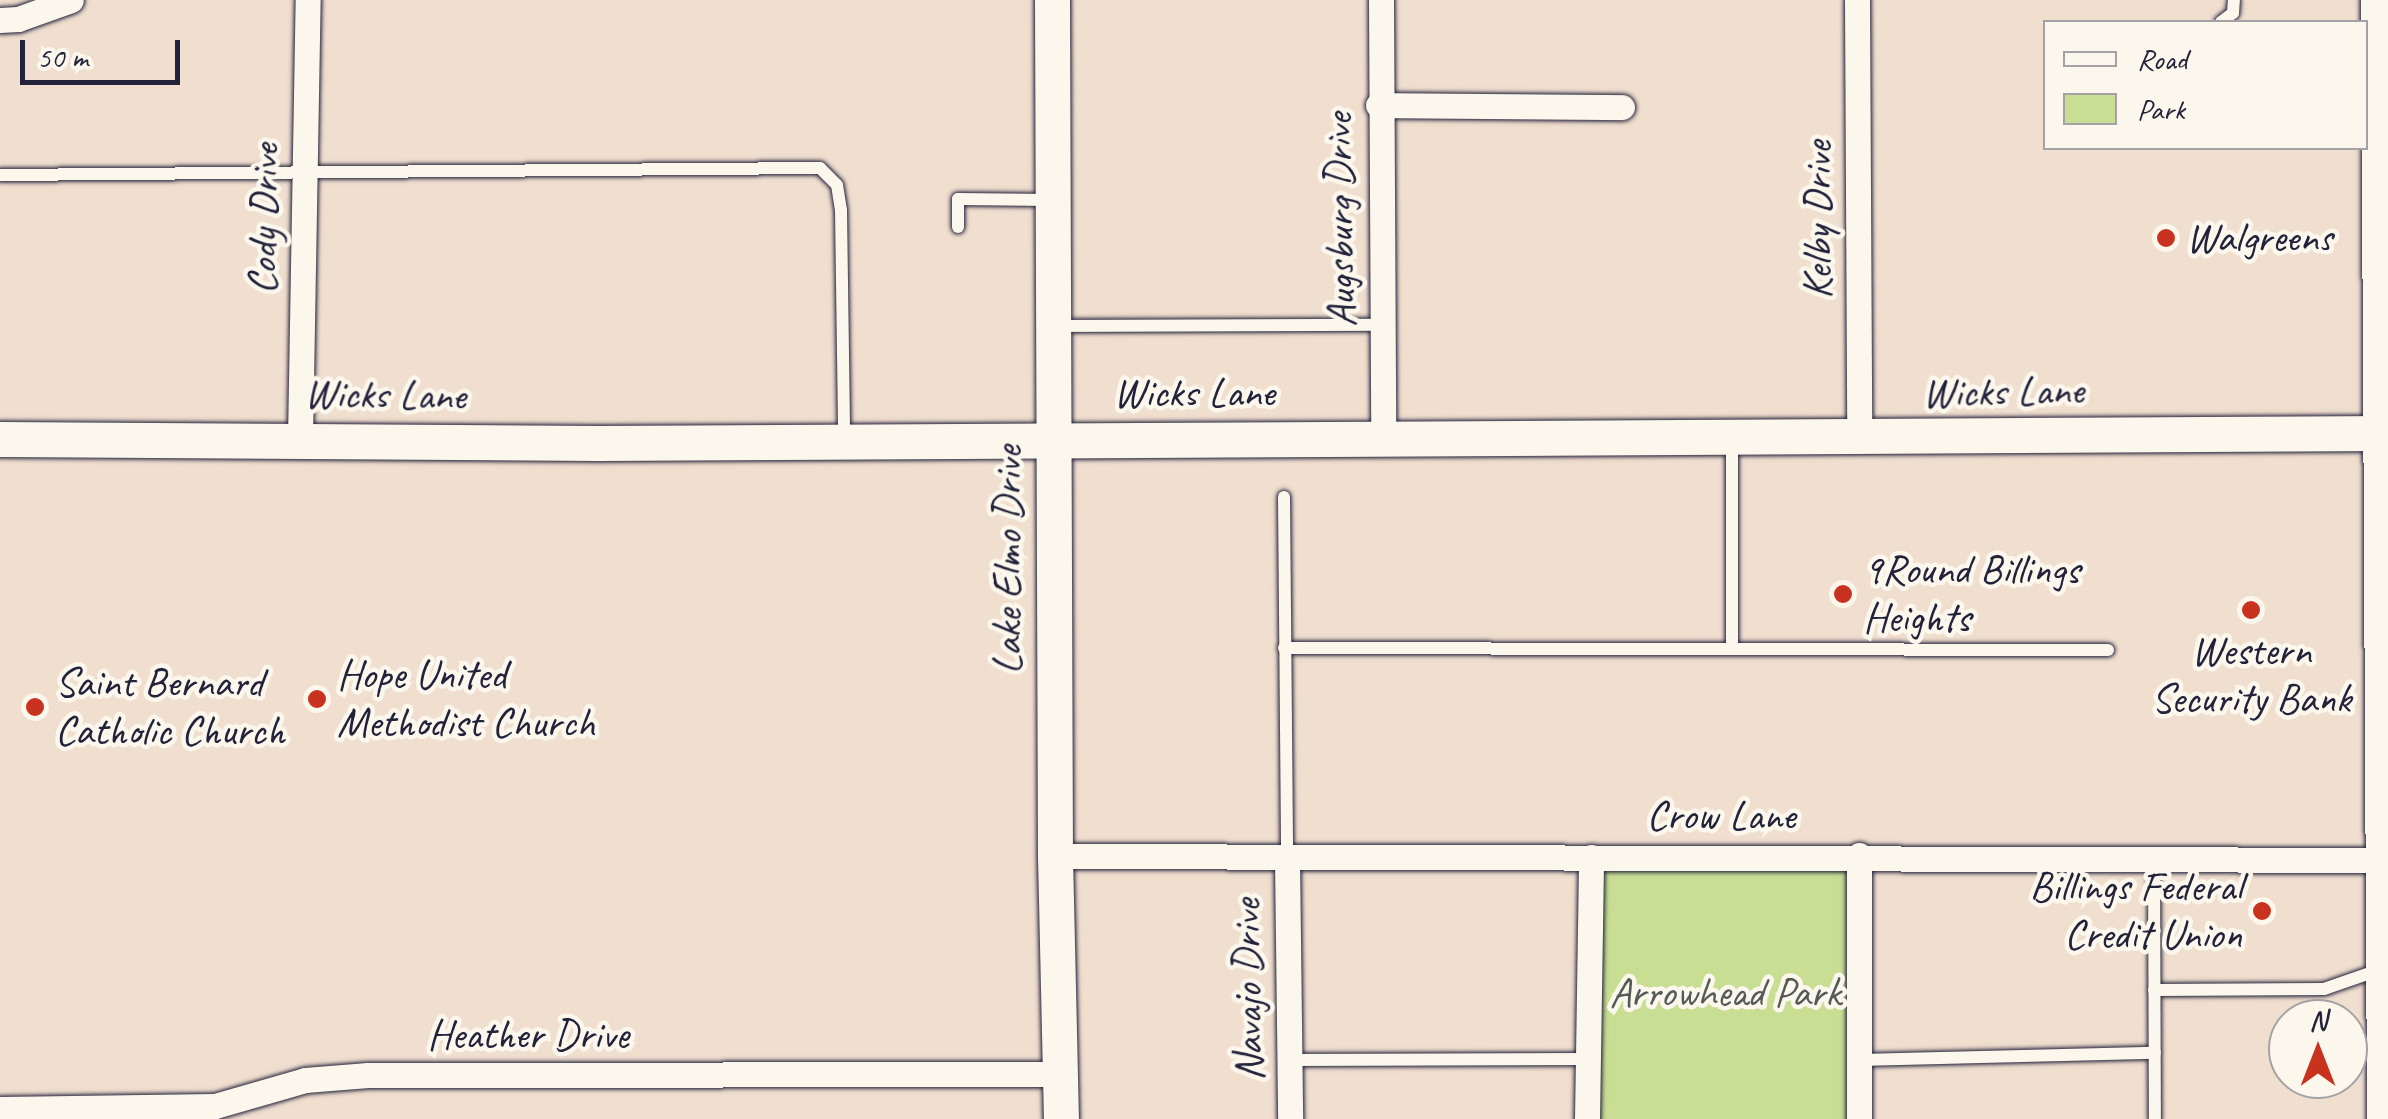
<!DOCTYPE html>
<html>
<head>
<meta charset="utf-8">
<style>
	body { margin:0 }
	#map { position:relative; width:2388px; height:1119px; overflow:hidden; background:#f0decf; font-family:Caveat,sans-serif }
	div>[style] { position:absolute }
	.green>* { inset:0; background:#c8de93 }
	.roads { filter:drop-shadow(0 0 2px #22223b) drop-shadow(0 0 2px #22223b) }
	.lane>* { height:12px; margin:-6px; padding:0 6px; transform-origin:6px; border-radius:6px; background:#fbf7ec }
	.street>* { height:25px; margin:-12.5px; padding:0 12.5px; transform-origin:12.5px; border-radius:12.5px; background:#fbf7ec }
	.secondary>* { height:35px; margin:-17.5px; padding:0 17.5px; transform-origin:17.5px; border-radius:17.5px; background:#fbf7ec }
	.primary>* { height:40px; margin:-20px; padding:0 20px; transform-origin:20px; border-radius:20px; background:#fbf7ec }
	.dots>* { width:28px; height:28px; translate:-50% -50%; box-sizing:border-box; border:5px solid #fbf7ec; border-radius:50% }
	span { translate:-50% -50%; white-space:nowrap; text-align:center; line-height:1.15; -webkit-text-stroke:9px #fbf7ec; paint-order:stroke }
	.street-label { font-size:42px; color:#22223b }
	.poi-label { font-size:42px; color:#22223b }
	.left { translate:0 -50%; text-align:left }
	.right { translate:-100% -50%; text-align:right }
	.park-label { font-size:42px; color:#545a55 }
	.legend { position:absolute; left:2043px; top:20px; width:325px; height:130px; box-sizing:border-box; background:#fbf7ec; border:2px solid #a4a2a5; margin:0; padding:12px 18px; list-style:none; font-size:30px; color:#22223b }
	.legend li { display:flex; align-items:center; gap:20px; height:50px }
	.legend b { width:50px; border:2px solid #a4a2a5 }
	.north { position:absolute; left:2268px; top:999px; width:100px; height:100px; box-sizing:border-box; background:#fbf7ec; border:2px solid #a4a2a5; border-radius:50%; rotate:0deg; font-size:28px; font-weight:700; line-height:40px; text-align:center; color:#22223b }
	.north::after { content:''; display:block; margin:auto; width:35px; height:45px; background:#c8321e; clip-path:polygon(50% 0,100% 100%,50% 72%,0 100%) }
	.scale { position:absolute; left:20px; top:40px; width:160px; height:45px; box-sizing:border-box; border:5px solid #22223b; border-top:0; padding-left:12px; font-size:30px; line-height:35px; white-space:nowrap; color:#22223b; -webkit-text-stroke:8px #fbf7ec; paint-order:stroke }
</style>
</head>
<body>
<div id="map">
	<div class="green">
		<div style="clip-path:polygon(1859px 864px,1855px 1119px,1589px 1119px,1599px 867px)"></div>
	</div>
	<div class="roads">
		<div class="lane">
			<div style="left:2221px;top:22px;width:15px;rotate:-37deg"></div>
			<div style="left:2233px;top:13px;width:13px;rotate:-86deg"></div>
			<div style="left:0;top:175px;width:820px;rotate:-0.49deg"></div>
			<div style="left:820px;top:168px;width:24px;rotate:45deg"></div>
			<div style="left:837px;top:185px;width:25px;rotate:81deg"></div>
			<div style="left:841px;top:210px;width:228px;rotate:89.2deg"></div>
			<div style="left:958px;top:227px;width:28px;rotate:-90deg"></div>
			<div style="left:958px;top:199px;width:92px;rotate:0.6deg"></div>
			<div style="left:1055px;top:326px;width:327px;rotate:-0.2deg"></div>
			<div style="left:1732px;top:441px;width:207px;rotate:90deg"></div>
			<div style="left:1284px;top:497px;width:360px;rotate:89.5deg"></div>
			<div style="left:1284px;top:648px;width:824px;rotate:0.14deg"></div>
			<div style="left:2154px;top:857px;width:262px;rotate:89.8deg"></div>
			<div style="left:2154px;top:990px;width:170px;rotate:-0.3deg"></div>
			<div style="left:2324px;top:989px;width:58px;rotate:-19.1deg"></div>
			<div style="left:1289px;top:1060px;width:299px;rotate:-0.2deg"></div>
			<div style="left:1859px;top:1060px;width:296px;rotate:-1.4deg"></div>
		</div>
		<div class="street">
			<div style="left:1381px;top:0;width:439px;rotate:89.7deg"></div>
			<div style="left:1857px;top:0;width:439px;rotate:89.7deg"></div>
			<div style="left:0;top:20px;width:18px;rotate:-3deg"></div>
			<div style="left:18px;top:19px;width:56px;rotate:-19.7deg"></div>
			<div style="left:1378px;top:105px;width:244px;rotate:0.5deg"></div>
			<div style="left:300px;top:439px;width:439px;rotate:-89deg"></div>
			<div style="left:1859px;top:855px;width:264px;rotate:90deg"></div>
			<div style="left:1055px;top:856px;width:1333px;rotate:0.17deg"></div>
			<div style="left:1287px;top:859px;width:260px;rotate:89.3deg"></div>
			<div style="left:0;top:1109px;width:215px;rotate:-0.8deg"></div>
			<div style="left:215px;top:1106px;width:94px;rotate:-16.1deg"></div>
			<div style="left:305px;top:1080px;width:63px;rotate:-4.5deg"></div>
			<div style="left:368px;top:1075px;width:693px;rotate:-0.08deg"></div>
			<div style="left:1587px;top:1119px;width:262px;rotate:-89.1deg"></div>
		</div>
		<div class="secondary">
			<div style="left:1052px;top:0;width:856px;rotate:89.8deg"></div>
			<div style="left:1055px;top:856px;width:263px;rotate:88.7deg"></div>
			<div style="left:0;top:439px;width:598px;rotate:0.38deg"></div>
			<div style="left:598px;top:443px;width:1790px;rotate:-0.32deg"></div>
		</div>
		<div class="primary">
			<div style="left:2381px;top:0;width:1119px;rotate:89.69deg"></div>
		</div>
	</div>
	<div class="dots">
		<div style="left:2166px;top:238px;background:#c8321e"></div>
		<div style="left:1843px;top:594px;background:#c8321e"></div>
		<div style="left:2251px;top:610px;background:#c8321e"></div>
		<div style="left:317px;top:699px;background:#c8321e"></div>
		<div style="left:35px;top:707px;background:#c8321e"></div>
		<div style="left:2262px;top:911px;background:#c8321e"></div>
	</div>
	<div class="street-label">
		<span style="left:264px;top:219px;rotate:-89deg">Cody Drive</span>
		<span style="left:1340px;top:220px;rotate:-91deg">Augsburg Drive</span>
		<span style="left:1818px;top:220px;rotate:-90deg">Kelby Drive</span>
		<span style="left:2003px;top:392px;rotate:-1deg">Wicks Lane</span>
		<span style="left:1194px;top:393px">Wicks Lane</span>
		<span style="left:385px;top:395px;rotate:1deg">Wicks Lane</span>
		<span style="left:1008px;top:560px;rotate:-90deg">Lake Elmo Drive</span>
		<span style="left:1721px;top:816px">Crow Lane</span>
		<span style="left:1248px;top:990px;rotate:-91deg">Navajo Drive</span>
		<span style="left:528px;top:1035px">Heather Drive</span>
	</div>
	<div class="poi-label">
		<span class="left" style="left:2186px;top:238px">Walgreens</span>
		<span class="left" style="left:1863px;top:594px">9Round Billings<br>Heights</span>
		<span style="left:2251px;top:675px">Western<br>Security Bank</span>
		<span class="left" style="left:337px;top:699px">Hope United<br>Methodist Church</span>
		<span class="left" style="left:55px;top:707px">Saint Bernard<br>Catholic Church</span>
		<span class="right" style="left:2242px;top:911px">Billings Federal<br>Credit Union</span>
	</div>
	<div class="park-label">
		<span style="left:1725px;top:993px">Arrowhead Park</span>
	</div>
	<ul class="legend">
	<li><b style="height:12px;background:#fbf7ec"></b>Road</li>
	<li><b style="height:28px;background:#c8de93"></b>Park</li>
	</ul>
	<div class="north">N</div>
	<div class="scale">50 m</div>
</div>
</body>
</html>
